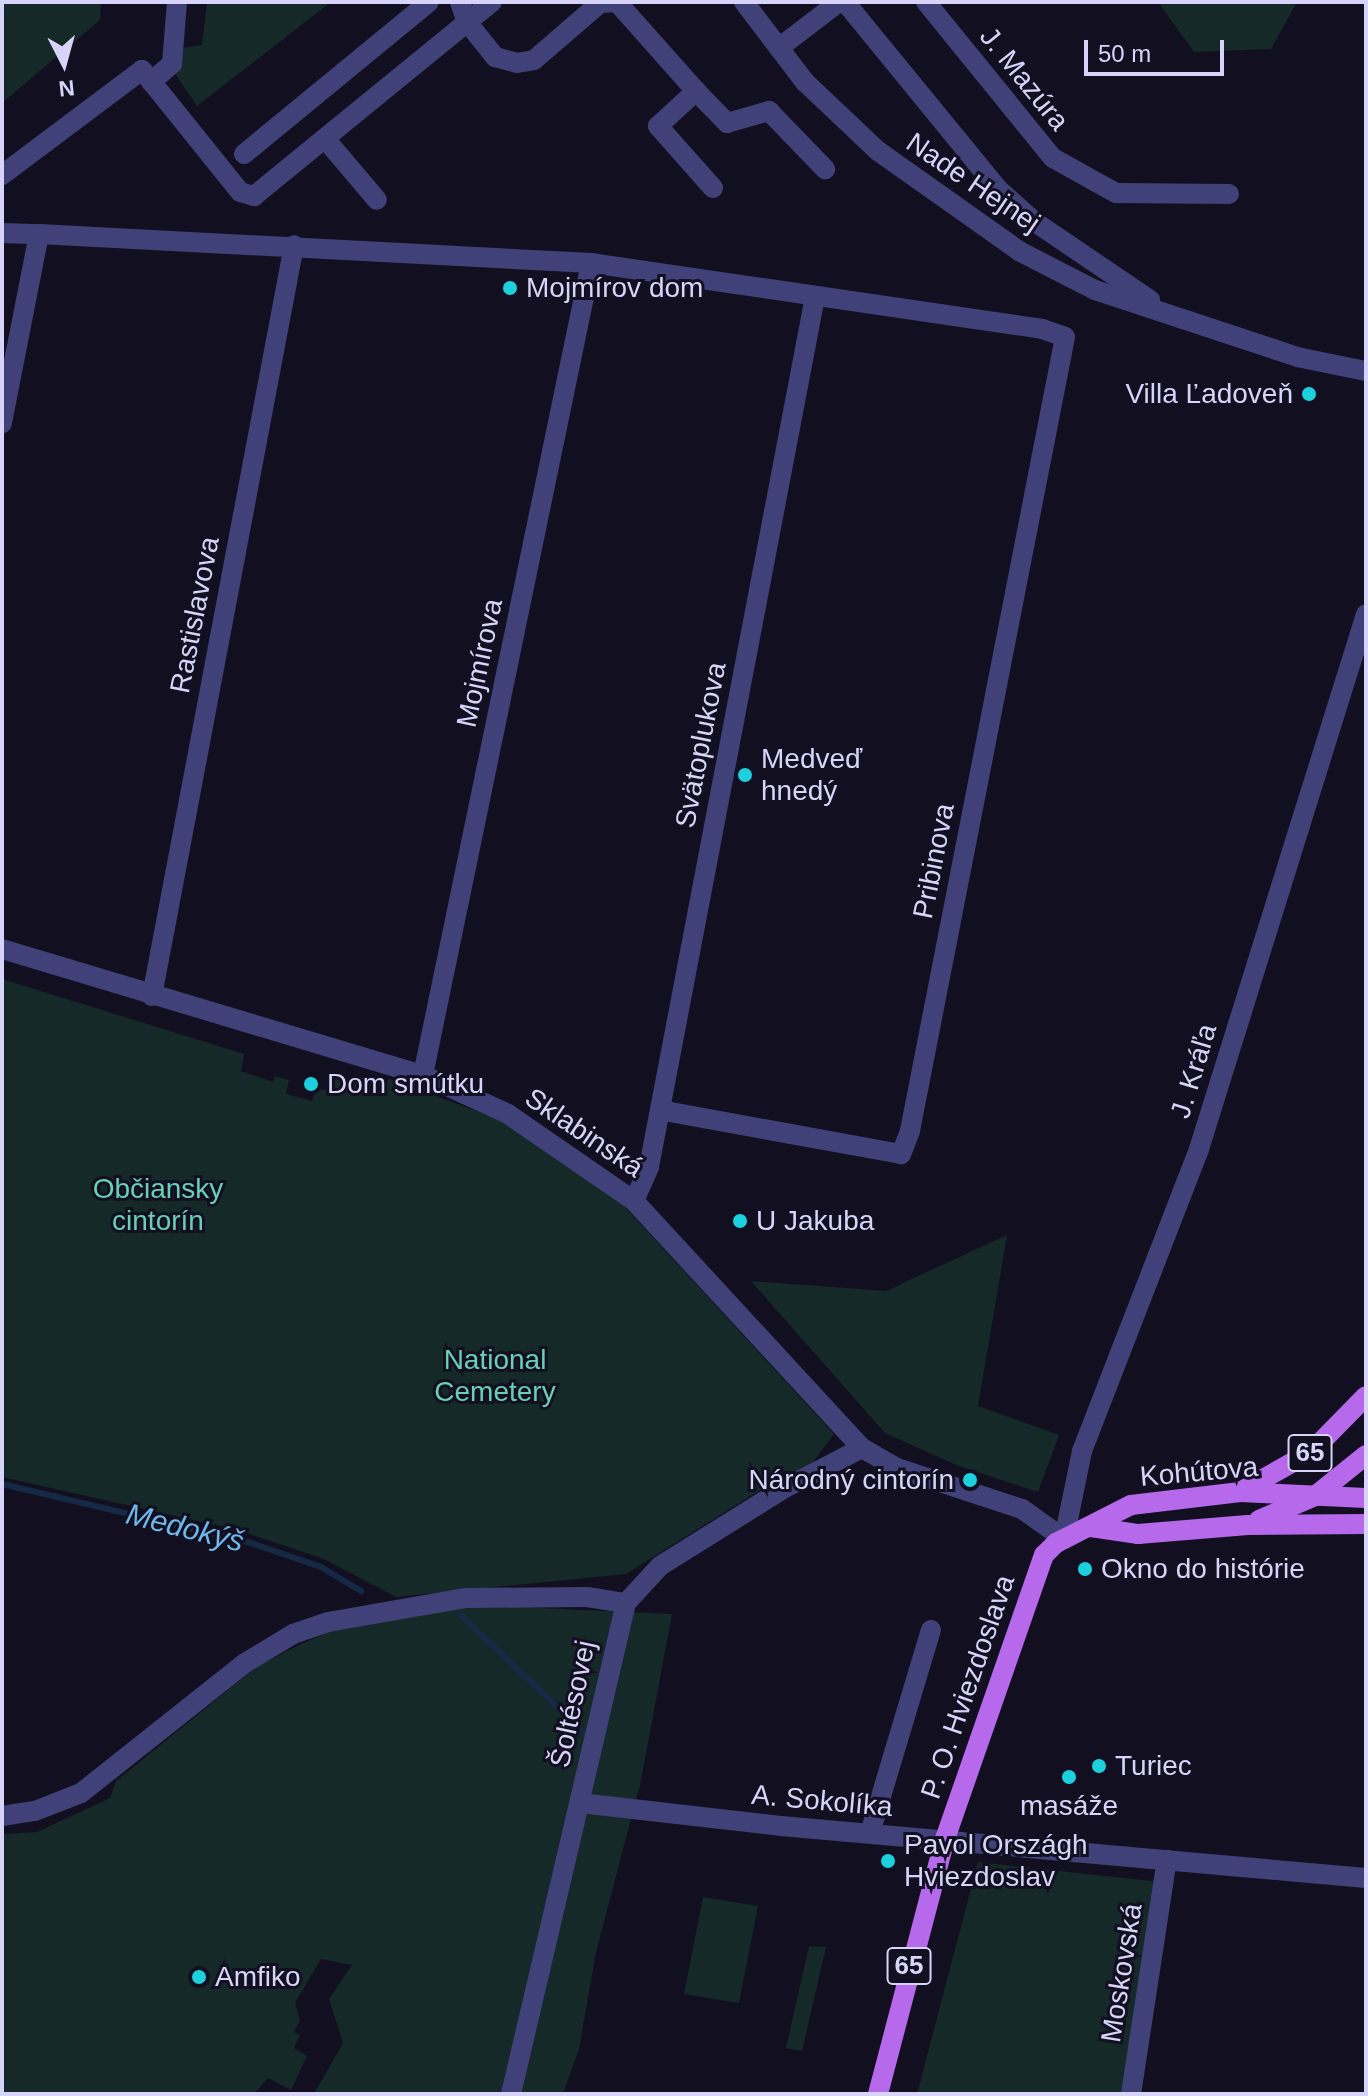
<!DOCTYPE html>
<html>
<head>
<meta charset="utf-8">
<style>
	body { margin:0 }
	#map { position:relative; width:1368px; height:2096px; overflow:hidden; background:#121020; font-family:Helvetica,sans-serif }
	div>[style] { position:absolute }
	.green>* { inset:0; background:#142928 }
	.stream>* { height:6px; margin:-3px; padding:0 3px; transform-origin:3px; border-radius:3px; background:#162944 }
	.minor>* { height:20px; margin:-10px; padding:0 10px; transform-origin:10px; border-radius:10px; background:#414179 }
	.tertiary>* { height:20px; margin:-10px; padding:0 10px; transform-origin:10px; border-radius:10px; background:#414179 }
	.primary>* { height:20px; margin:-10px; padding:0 10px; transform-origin:10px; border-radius:10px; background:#b769ec }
	.dots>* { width:22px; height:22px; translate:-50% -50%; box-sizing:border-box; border:4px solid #121020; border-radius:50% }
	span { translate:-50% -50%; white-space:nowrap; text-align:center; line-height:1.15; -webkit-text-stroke:6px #121020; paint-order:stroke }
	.shield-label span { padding:2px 6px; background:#121020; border:2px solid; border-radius:6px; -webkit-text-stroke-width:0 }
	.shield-label { font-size:26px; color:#d8d4f9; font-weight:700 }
	.street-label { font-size:28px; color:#d8d4f9 }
	.poi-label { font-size:28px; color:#d8d4f9 }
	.left { translate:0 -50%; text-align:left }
	.right { translate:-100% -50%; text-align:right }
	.park-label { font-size:28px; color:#6ad0b3 }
	.water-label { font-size:30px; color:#70b7ec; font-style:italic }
	.frame { position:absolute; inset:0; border:4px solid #d8d4f9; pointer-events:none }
	.north { position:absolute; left:24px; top:24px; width:80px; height:80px; -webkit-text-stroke:6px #121020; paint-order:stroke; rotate:174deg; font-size:22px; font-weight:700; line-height:32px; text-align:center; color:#d8d4f9 }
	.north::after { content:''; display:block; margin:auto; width:28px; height:36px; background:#d8d4f9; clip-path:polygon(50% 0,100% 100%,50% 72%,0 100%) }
	.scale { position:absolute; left:1084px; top:40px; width:140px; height:36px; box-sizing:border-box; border:4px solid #d8d4f9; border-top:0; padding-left:10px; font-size:24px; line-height:28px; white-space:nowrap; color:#d8d4f9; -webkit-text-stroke:6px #121020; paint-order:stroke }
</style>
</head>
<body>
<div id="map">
	<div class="green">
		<div style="clip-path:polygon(2px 2px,101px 2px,100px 20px,2px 103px)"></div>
		<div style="clip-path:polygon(207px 2px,331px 2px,197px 106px,176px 75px,181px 48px,202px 45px)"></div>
		<div style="clip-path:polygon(1158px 2px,1297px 2px,1271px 49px,1194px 52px)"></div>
		<div style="clip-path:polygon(2px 979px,244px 1054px,241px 1071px,273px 1082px,275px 1076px,289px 1080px,286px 1094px,312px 1101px,316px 1088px,332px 1092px,336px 1076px,381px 1085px,390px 1079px,498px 1119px,582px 1172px,625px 1207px,834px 1434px,808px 1469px,757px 1492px,626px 1574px,396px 1597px,324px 1559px,238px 1530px,2px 1477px)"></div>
		<div style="clip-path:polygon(1007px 1235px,978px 1406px,1059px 1435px,1038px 1492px,956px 1465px,885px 1433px,751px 1281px,886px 1291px)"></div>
		<div style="clip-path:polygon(477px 1605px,672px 1614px,640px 1785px,596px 1952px,579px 2049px,563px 2094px,314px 2094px,343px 2043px,329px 1999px,352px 1965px,321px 1959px,295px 2003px,300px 2021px,294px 2032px,300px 2035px,294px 2048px,307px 2056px,291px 2090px,268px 2078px,254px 2094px,2px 2094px,2px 1834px,37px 1832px,110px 1798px,116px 1781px,258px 1666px,299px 1645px,334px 1630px)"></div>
		<div style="clip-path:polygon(978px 1862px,1160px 1882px,1127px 2094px,917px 2094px)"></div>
		<div style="clip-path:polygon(703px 1897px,758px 1906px,739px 2003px,684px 1994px)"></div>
		<div style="clip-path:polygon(809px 1946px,826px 1947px,802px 2051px,786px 2048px)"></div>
	</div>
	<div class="stream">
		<div style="left:2px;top:1484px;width:253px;rotate:13.3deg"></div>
		<div style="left:248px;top:1542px;width:77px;rotate:18.9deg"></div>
		<div style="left:321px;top:1567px;width:47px;rotate:31deg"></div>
		<div style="left:460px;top:1614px;width:176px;rotate:43.8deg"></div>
	</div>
	<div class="minor">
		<div style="left:460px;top:2px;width:21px;rotate:71deg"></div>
		<div style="left:467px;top:22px;width:45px;rotate:51.3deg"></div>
		<div style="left:495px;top:57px;width:23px;rotate:15deg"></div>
		<div style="left:517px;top:63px;width:17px;rotate:-10deg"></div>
		<div style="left:534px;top:60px;width:87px;rotate:-40.8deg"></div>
		<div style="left:600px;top:3px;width:17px;rotate:-3deg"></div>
		<div style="left:617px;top:2px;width:119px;rotate:48.4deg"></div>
		<div style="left:744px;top:2px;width:101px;rotate:52.7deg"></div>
		<div style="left:805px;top:82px;width:100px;rotate:43.4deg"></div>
		<div style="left:878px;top:151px;width:173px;rotate:35.3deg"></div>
		<div style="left:1019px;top:251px;width:85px;rotate:27.2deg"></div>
		<div style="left:1095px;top:290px;width:213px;rotate:18.3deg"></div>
		<div style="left:1297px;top:357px;width:70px;rotate:11.5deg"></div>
		<div style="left:845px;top:2px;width:243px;rotate:50.7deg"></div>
		<div style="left:999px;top:190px;width:48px;rotate:41.6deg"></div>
		<div style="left:1035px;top:222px;width:139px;rotate:34.1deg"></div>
		<div style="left:926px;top:2px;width:201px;rotate:50.9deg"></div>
		<div style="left:1053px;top:158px;width:72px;rotate:29.1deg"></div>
		<div style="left:1116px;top:193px;width:113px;rotate:0.5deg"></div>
		<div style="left:780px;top:47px;width:74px;rotate:-37.3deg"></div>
		<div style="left:151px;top:82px;width:28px;rotate:-41deg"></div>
		<div style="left:172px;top:64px;width:62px;rotate:-85.4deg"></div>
		<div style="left:327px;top:141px;width:77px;rotate:49.7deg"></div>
		<div style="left:244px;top:154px;width:239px;rotate:-39.4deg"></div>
		<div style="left:2px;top:175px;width:175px;rotate:-36.9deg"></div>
		<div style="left:142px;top:70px;width:156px;rotate:51.2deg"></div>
		<div style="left:240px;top:192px;width:15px;rotate:16deg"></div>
		<div style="left:254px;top:196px;width:307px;rotate:-39.2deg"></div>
		<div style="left:713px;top:188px;width:83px;rotate:-131.6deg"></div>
		<div style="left:658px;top:126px;width:52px;rotate:-42.6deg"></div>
		<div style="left:696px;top:91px;width:45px;rotate:45.9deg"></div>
		<div style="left:727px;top:123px;width:44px;rotate:-15.9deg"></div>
		<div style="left:769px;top:111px;width:81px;rotate:46deg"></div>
		<div style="left:2px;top:233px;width:37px;rotate:2deg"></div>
		<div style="left:39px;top:234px;width:193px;rotate:101.1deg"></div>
		<div style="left:39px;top:234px;width:553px;rotate:3.01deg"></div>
		<div style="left:591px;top:263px;width:456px;rotate:8.3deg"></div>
		<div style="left:1042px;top:329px;width:24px;rotate:19deg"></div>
		<div style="left:1065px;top:337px;width:809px;rotate:101.05deg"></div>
		<div style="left:910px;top:1131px;width:25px;rotate:111deg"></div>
		<div style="left:901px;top:1154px;width:245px;rotate:-169.7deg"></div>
		<div style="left:152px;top:996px;width:764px;rotate:-79.29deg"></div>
		<div style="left:423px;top:1075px;width:829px;rotate:-78.31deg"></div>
		<div style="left:634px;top:1201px;width:37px;rotate:-66deg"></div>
		<div style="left:649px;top:1167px;width:886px;rotate:-79.2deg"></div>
		<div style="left:1064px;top:1539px;width:90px;rotate:-78.4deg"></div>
		<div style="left:1082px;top:1451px;width:324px;rotate:-68.8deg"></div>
		<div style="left:1199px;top:1149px;width:560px;rotate:-72.66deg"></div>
		<div style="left:580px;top:1803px;width:202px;rotate:6.5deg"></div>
		<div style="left:781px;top:1826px;width:587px;rotate:5.08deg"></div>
		<div style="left:2px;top:1816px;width:33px;rotate:-9deg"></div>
		<div style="left:35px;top:1811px;width:49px;rotate:-21.4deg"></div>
		<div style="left:81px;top:1793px;width:209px;rotate:-38.4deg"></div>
		<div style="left:245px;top:1663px;width:56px;rotate:-31.1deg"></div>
		<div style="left:293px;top:1634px;width:37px;rotate:-19deg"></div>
		<div style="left:328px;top:1622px;width:140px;rotate:-9.9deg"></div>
		<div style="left:466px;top:1598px;width:121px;rotate:-0.5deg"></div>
		<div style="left:587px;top:1597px;width:39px;rotate:9deg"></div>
		<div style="left:870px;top:1833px;width:212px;rotate:-73.3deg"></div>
		<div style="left:511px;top:2094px;width:504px;rotate:-76.82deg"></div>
		<div style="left:626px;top:1603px;width:50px;rotate:-47.4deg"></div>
		<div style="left:660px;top:1566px;width:147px;rotate:-32deg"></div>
		<div style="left:785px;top:1488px;width:87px;rotate:-27.5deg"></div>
		<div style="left:1131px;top:2094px;width:237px;rotate:-81.3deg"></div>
	</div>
	<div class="tertiary">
		<div style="left:2px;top:949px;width:439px;rotate:16.7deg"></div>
		<div style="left:423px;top:1075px;width:94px;rotate:24.6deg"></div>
		<div style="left:508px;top:1114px;width:153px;rotate:34.6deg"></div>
		<div style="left:634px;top:1201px;width:336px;rotate:47.3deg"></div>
		<div style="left:862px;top:1448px;width:40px;rotate:29.7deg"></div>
		<div style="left:897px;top:1468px;width:132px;rotate:18.2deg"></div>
		<div style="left:1022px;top:1509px;width:52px;rotate:35.5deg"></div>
	</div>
	<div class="primary">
		<div style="left:1240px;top:1492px;width:81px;rotate:-29.4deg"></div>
		<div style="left:1311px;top:1452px;width:78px;rotate:-45.5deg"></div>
		<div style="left:1259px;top:1520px;width:61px;rotate:-23.2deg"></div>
		<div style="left:1315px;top:1496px;width:65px;rotate:-38.8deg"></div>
		<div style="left:1091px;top:1527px;width:48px;rotate:8.5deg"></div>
		<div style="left:1138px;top:1534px;width:110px;rotate:-4.7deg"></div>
		<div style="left:1248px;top:1525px;width:118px;rotate:-0.5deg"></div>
		<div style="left:878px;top:2094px;width:264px;rotate:-75.3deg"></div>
		<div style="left:945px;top:1839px;width:301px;rotate:-70.8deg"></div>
		<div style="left:1044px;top:1555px;width:17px;rotate:-45deg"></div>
		<div style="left:1056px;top:1543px;width:84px;rotate:-26.9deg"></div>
		<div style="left:1131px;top:1505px;width:110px;rotate:-6.8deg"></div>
		<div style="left:1240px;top:1492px;width:126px;rotate:2.7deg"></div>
	</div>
	<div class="dots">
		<div style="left:510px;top:288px;background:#1dd0dd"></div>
		<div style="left:1309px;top:394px;background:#1dd0dd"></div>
		<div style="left:745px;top:775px;background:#1dd0dd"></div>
		<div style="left:311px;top:1084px;background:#1dd0dd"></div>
		<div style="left:740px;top:1221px;background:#1dd0dd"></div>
		<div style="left:970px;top:1480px;background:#1dd0dd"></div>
		<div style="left:1085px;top:1569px;background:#1dd0dd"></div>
		<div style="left:1099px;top:1766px;background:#1dd0dd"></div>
		<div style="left:1069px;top:1777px;background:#1dd0dd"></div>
		<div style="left:888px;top:1861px;background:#1dd0dd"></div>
		<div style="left:199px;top:1977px;background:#1dd0dd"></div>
	</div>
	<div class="shield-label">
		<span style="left:1310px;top:1453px">65</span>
		<span style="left:909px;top:1966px">65</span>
	</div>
	<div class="street-label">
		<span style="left:1024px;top:79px;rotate:51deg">J. Mazúra</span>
		<span style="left:973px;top:183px;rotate:34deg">Nade Hejnej</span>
		<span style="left:195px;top:615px;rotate:-79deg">Rastislavova</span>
		<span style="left:480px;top:663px;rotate:-78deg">Mojmírova</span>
		<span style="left:701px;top:745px;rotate:-79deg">Svätoplukova</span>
		<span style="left:934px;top:861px;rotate:-79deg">Pribinova</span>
		<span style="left:1194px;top:1071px;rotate:-73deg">J. Kráľa</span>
		<span style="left:584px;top:1133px;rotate:34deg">Sklabinská</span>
		<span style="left:1199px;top:1472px;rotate:-5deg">Kohútova</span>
		<span style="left:968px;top:1687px;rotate:-71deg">P. O. Hviezdoslava</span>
		<span style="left:573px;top:1704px;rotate:-78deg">Šoltésovej</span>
		<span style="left:822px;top:1801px;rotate:5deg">A. Sokolíka</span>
		<span style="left:1122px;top:1973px;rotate:-81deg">Moskovská</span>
	</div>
	<div class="poi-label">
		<span class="left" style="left:526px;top:288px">Mojmírov dom</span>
		<span class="right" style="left:1293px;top:394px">Villa Ľadoveň</span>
		<span class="left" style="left:761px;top:775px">Medveď<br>hnedý</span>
		<span class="left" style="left:327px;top:1084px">Dom smútku</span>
		<span class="left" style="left:756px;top:1221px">U Jakuba</span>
		<span class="right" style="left:954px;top:1480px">Národný cintorín</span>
		<span class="left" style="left:1101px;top:1569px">Okno do histórie</span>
		<span class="left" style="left:1115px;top:1766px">Turiec</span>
		<span style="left:1069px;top:1806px">masáže</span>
		<span class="left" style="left:904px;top:1861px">Pavol Országh<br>Hviezdoslav</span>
		<span class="left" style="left:215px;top:1977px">Amfiko</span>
	</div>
	<div class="park-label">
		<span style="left:158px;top:1205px">Občiansky<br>cintorín</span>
		<span style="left:495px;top:1376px">National<br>Cemetery</span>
	</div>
	<div class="water-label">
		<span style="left:185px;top:1528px;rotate:14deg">Medokýš</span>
	</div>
	<div class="frame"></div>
	<div class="north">N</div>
	<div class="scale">50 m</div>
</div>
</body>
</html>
